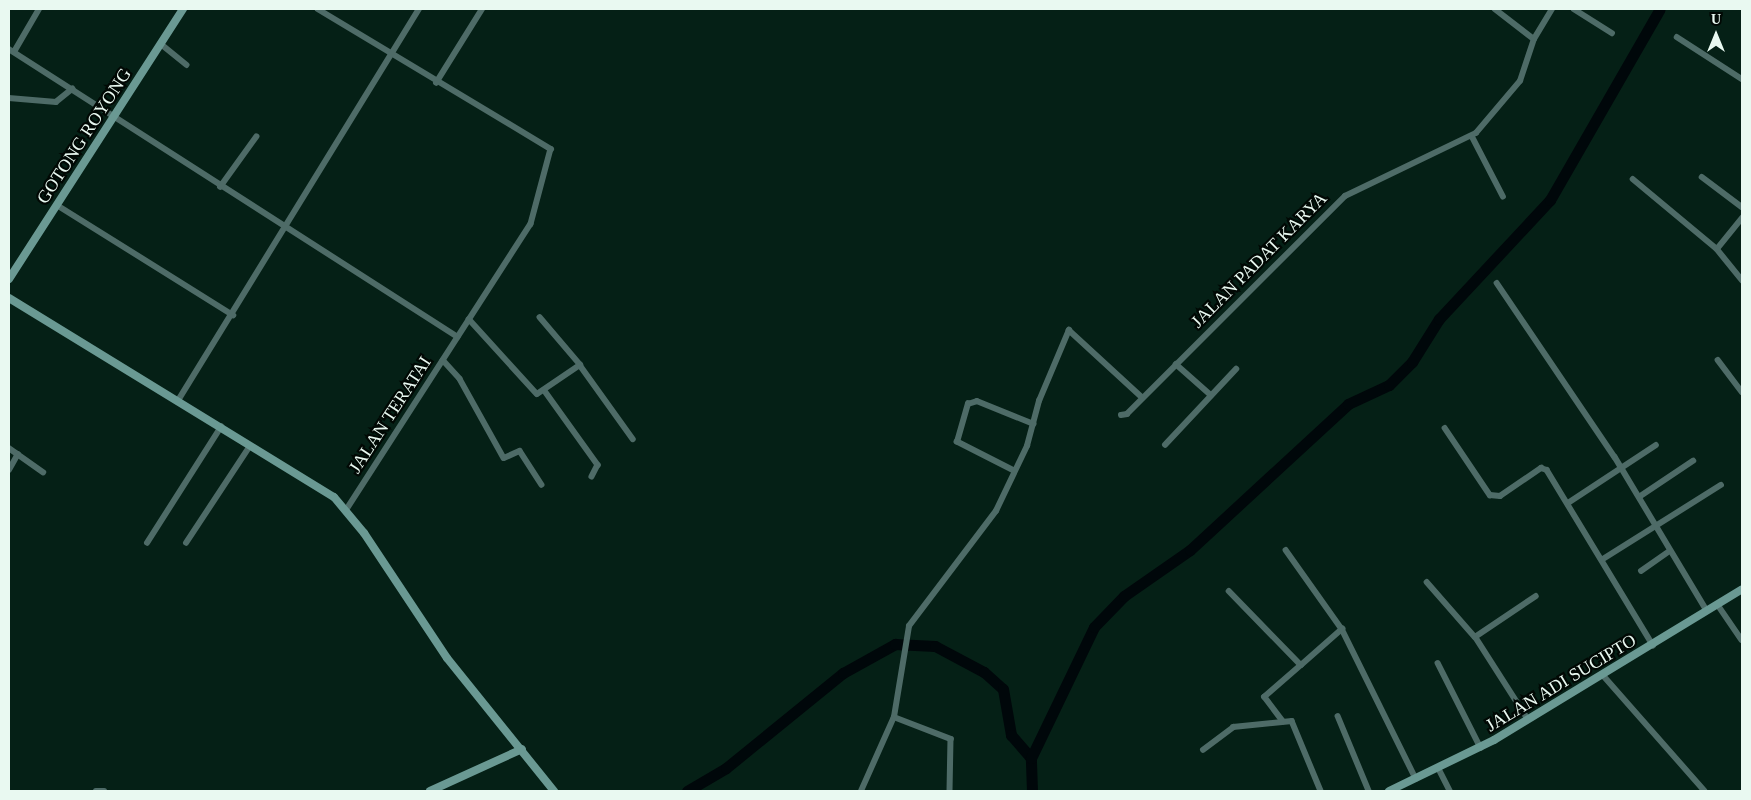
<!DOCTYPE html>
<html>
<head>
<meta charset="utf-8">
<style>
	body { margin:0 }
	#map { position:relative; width:1751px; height:800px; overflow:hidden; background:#052016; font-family:"Times New Roman",serif }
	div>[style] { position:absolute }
	.river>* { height:11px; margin:-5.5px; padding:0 5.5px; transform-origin:5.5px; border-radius:5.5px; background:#00070a }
	.street>* { height:5.5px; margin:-2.75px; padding:0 2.75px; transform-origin:2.75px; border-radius:2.75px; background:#4e6b67 }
	.secondary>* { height:8px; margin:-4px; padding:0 4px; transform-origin:4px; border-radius:4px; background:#6a9993 }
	span { translate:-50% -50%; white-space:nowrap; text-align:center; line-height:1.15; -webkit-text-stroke:4.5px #010804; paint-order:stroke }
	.street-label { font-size:18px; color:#e9f9f1 }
	.frame { position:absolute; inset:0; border:10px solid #e9f9f1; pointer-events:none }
	.north { position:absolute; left:1691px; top:10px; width:50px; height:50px; -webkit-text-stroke:4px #010804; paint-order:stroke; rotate:0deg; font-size:14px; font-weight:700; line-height:20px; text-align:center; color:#e9f9f1 }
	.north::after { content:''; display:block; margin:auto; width:18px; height:22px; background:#e9f9f1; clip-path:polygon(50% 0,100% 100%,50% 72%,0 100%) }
</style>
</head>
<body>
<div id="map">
	<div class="river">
		<div style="left:687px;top:791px;width:45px;rotate:-30.5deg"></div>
		<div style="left:726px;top:768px;width:151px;rotate:-39.1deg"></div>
		<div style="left:843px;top:673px;width:60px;rotate:-29.1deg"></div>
		<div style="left:895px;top:644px;width:40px;rotate:2.9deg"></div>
		<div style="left:935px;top:646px;width:55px;rotate:28deg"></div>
		<div style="left:984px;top:672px;width:25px;rotate:42deg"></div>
		<div style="left:1003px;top:689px;width:47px;rotate:80.1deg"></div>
		<div style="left:1011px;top:735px;width:30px;rotate:49deg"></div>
		<div style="left:1032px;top:791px;width:33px;rotate:-92deg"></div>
		<div style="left:1031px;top:758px;width:145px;rotate:-64.3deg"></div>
		<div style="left:1094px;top:627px;width:43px;rotate:-45.9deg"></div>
		<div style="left:1124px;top:596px;width:80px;rotate:-34.9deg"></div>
		<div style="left:1190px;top:550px;width:215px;rotate:-42.7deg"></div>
		<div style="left:1348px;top:404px;width:45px;rotate:-24.9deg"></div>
		<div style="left:1389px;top:385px;width:33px;rotate:-45deg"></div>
		<div style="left:1412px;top:362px;width:51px;rotate:-57.9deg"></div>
		<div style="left:1439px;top:319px;width:163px;rotate:-47deg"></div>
		<div style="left:1550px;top:200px;width:220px;rotate:-60.1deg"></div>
	</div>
	<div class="street">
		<div style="left:318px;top:9px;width:272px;rotate:31deg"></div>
		<div style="left:551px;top:149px;width:78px;rotate:104.9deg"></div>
		<div style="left:531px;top:224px;width:339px;rotate:122.8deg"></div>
		<div style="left:1495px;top:9px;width:49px;rotate:37.6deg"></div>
		<div style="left:1574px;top:9px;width:45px;rotate:32.3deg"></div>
		<div style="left:1677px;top:37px;width:77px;rotate:32.9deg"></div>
		<div style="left:161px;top:44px;width:33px;rotate:39deg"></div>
		<div style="left:9px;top:49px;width:533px;rotate:32.68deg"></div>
		<div style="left:14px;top:52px;width:50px;rotate:-59.8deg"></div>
		<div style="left:436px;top:83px;width:87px;rotate:-58.1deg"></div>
		<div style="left:9px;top:98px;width:47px;rotate:4.9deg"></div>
		<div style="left:56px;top:102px;width:21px;rotate:-39deg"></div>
		<div style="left:1472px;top:136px;width:68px;rotate:62.7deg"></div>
		<div style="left:1702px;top:177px;width:50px;rotate:36.9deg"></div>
		<div style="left:1633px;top:179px;width:109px;rotate:39.8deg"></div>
		<div style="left:1717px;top:249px;width:40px;rotate:51deg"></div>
		<div style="left:220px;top:187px;width:62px;rotate:-54.2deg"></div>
		<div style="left:57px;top:205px;width:208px;rotate:32deg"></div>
		<div style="left:1717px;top:249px;width:40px;rotate:-51deg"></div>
		<div style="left:1497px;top:283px;width:210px;rotate:55.9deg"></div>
		<div style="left:1615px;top:457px;width:179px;rotate:59.1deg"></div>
		<div style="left:469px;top:319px;width:101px;rotate:47.8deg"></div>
		<div style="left:537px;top:394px;width:52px;rotate:-34deg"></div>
		<div style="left:580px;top:365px;width:62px;rotate:-130.4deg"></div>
		<div style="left:443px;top:360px;width:25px;rotate:48deg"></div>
		<div style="left:460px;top:379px;width:90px;rotate:60.9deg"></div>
		<div style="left:504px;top:458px;width:17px;rotate:-24deg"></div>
		<div style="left:520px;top:451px;width:40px;rotate:57.1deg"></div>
		<div style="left:1718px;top:360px;width:40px;rotate:53deg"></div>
		<div style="left:1176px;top:364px;width:47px;rotate:41.5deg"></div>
		<div style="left:580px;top:365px;width:91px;rotate:54.4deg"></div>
		<div style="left:545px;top:391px;width:91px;rotate:54.4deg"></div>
		<div style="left:598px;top:465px;width:13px;rotate:117deg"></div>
		<div style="left:179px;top:399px;width:458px;rotate:-58.4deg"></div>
		<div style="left:1121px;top:415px;width:6px;rotate:-9deg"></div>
		<div style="left:1127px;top:414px;width:308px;rotate:-45deg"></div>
		<div style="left:1345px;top:196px;width:145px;rotate:-25.7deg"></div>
		<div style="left:1476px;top:133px;width:68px;rotate:-49.8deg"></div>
		<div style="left:1520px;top:81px;width:44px;rotate:-71.6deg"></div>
		<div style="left:1534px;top:39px;width:35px;rotate:-59deg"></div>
		<div style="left:1445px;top:428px;width:81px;rotate:56.1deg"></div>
		<div style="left:1490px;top:495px;width:10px;rotate:6deg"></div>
		<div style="left:1500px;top:496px;width:50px;rotate:-34.3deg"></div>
		<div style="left:1541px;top:468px;width:6px;rotate:18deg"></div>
		<div style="left:1547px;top:470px;width:205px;rotate:58.8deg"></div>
		<div style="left:1165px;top:445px;width:104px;rotate:-46.9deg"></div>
		<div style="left:9px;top:448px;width:42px;rotate:35.2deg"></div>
		<div style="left:9px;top:470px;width:18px;rotate:-61deg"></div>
		<div style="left:1014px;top:471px;width:64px;rotate:-153deg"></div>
		<div style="left:957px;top:442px;width:40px;rotate:-74deg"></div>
		<div style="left:968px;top:404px;width:9px;rotate:-18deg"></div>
		<div style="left:977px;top:401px;width:61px;rotate:22deg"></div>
		<div style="left:1639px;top:497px;width:65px;rotate:-33.7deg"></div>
		<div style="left:1568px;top:503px;width:105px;rotate:-33.4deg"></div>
		<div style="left:147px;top:543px;width:138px;rotate:-57.5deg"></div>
		<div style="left:186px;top:543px;width:116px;rotate:-56.6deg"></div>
		<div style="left:1286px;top:550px;width:97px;rotate:54.7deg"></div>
		<div style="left:1342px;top:629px;width:167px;rotate:63.7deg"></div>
		<div style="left:1603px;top:559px;width:139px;rotate:-32.1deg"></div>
		<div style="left:1641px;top:571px;width:35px;rotate:-35deg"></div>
		<div style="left:1427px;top:582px;width:73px;rotate:48.9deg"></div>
		<div style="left:1229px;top:591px;width:103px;rotate:45.8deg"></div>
		<div style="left:1301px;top:665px;width:55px;rotate:-41.3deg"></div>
		<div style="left:1718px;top:605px;width:42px;rotate:55.6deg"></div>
		<div style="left:1438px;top:663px;width:95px;rotate:63.2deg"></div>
		<div style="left:1603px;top:675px;width:154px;rotate:48.7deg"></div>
		<div style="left:1338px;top:716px;width:81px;rotate:67.5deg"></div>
		<div style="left:894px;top:717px;width:61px;rotate:21.1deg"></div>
		<div style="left:951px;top:739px;width:52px;rotate:91.1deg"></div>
		<div style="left:1528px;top:720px;width:98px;rotate:-122.6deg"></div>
		<div style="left:1475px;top:637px;width:73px;rotate:-33.9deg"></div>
		<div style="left:1283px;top:722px;width:31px;rotate:-127deg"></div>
		<div style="left:1264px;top:697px;width:49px;rotate:-40.9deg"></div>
		<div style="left:1203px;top:750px;width:38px;rotate:-37deg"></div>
		<div style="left:1233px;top:727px;width:59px;rotate:-5.8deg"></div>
		<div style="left:1292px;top:721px;width:76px;rotate:67.5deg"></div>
		<div style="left:1439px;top:769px;width:25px;rotate:63deg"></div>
		<div style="left:96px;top:791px;width:8px"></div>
		<div style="left:861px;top:791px;width:81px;rotate:-66deg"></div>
		<div style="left:894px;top:717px;width:92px;rotate:-80.6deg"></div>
		<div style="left:909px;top:626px;width:144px;rotate:-52.9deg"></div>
		<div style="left:996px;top:511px;width:72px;rotate:-64.5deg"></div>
		<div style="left:1027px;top:446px;width:47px;rotate:-75.1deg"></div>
		<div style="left:1039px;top:401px;width:77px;rotate:-67.1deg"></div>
		<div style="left:1069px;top:330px;width:100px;rotate:42.6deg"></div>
	</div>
	<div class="secondary">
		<div style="left:9px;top:279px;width:321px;rotate:-57.2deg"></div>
		<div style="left:9px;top:298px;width:381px;rotate:31.5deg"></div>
		<div style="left:334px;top:497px;width:47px;rotate:50.2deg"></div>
		<div style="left:364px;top:533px;width:150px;rotate:56.4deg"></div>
		<div style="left:447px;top:658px;width:171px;rotate:51.2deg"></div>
		<div style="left:430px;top:791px;width:101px;rotate:-24.5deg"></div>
		<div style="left:1389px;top:791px;width:117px;rotate:-25.9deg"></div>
		<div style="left:1494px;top:740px;width:290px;rotate:-31.3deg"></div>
	</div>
	<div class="street-label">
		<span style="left:84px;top:136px;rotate:-57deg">GOTONG ROYONG</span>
		<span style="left:1259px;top:260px;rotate:-45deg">JALAN PADAT KARYA</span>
		<span style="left:390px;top:415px;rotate:-57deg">JALAN TERATAI</span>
		<span style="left:1561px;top:683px;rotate:-31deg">JALAN ADI SUCIPTO</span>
	</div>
	<div class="frame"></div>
	<div class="north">U</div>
</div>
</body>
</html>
